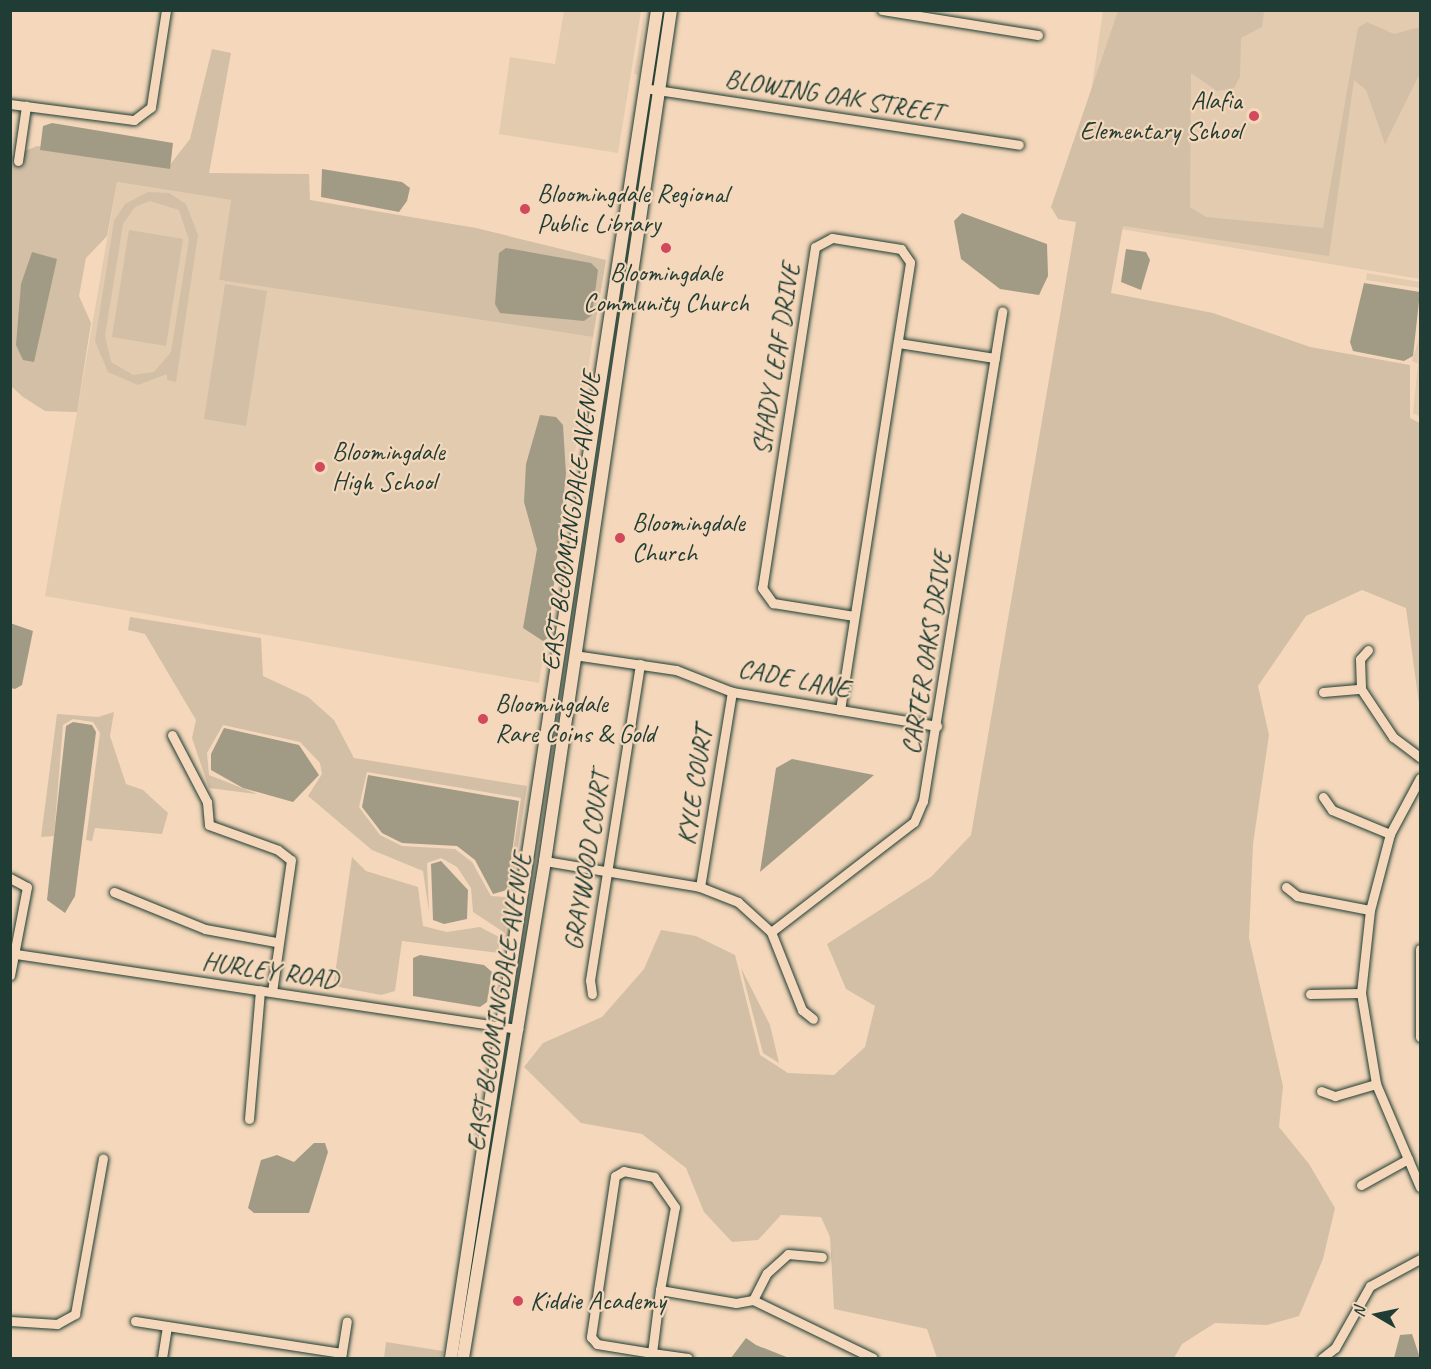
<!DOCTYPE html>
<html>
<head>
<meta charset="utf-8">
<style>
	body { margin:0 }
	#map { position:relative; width:1431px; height:1369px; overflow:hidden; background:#f5d8bb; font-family:Caveat,sans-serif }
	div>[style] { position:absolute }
	.built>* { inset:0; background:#e3cbb0 }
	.green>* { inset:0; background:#d2bfa5 }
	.water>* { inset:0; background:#a19b85 }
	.roads { filter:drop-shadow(0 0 2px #1f3d34) drop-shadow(0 0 2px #1f3d34) }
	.minor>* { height:9px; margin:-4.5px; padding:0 4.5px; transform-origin:4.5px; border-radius:4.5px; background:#f5d8bb }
	.major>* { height:12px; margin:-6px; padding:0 6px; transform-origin:6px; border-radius:6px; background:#f5d8bb }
	.dots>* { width:16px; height:16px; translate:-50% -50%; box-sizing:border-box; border:3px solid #f5d8bb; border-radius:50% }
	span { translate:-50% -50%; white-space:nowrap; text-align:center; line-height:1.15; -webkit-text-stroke:4.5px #f5d8bb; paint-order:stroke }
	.street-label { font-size:26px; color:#1f3d34 }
	.poi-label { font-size:26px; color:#1f3d34 }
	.right { translate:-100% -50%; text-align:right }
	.left { translate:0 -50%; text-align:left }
	.frame { position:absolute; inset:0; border:12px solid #1f3d34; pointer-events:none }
	.north { position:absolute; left:1347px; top:1285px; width:60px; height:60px; -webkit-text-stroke:4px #f5d8bb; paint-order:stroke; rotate:279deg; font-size:16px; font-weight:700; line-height:24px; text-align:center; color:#1f3d34 }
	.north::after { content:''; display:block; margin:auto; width:21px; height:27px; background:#1f3d34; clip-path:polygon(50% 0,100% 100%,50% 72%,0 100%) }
</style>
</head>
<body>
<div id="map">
	<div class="built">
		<div style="clip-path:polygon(564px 11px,641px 11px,618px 153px,499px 134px,510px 57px,555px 64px)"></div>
		<div style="clip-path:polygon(645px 11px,638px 75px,634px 74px)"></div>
		<div style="clip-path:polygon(1103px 11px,1420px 11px,1420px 279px,1072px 221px)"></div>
		<div style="clip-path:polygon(117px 182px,231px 200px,219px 280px,593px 337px,539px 683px,45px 596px)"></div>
		<div style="clip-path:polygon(1367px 273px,1420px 282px,1420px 288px,1366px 280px)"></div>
		<div style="clip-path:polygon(1420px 335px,1420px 417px,1413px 413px,1418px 364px,1412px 361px)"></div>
	</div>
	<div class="green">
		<div style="clip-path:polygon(1118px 11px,1264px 11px,1262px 27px,1241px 38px,1240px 77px,1234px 88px,1217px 91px,1191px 73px,1190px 207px,1206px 217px,1323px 228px,1358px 28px,1367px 22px,1394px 34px,1420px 27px,1420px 73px,1385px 144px,1366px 90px,1354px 80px,1329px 256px,1123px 226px,1111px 293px,1213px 313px,1310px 347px,1410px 365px,1410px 418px,1420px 423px,1420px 711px,1406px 608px,1362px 590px,1306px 616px,1258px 686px,1269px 735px,1253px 844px,1249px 938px,1283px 1086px,1279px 1127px,1309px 1164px,1335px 1208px,1323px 1259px,1299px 1316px,1267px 1325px,1215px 1323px,1182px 1344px,1174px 1358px,937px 1358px,927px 1329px,834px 1309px,830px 1237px,821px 1217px,781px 1215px,758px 1240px,732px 1242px,704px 1212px,686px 1168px,642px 1134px,581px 1123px,524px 1067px,543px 1043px,602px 1017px,644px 969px,661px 930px,696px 936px,735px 955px,760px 1055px,788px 1073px,834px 1075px,865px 1047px,875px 1006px,846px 989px,827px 944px,931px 877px,971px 835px,1076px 222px,1058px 219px,1051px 207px)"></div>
		<div style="clip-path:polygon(212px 49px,231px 53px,209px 173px,309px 174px,310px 200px,476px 228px,606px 260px,593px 337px,219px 280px,231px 200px,117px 182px,107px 236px,86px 258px,79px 296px,91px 323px,77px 412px,45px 411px,23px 397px,11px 386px,10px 157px,37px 146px,169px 166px,190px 139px)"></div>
		<div style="clip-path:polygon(evenodd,148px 192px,169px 193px,186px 204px,198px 235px,176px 382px,167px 380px,167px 374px,138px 385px,108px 372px,95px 341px,114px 221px,125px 204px,148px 192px,150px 201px,179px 210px,189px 240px,171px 352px,154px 372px,133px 375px,111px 362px,105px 336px,123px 224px,135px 207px,150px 201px)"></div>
		<div style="clip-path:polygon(129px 230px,183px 239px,166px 346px,112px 337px)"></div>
		<div style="clip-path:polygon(225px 284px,267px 291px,246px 426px,204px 419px)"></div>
		<div style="clip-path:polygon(evenodd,130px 617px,261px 638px,263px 676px,308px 697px,334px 720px,354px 758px,527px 786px,505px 933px,473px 912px,471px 888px,457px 867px,441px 858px,427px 863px,429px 912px,423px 871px,372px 850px,308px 796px,322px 774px,320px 763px,300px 742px,223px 725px,207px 753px,209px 775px,257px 794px,209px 788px,192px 738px,196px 720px,145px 634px,128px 630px,130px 617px,367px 772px,521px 798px,506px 897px,491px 896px,472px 862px,455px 849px,402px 846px,380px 835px,359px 807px,367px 772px)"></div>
		<div style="clip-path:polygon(114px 712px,110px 736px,126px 784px,143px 790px,168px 813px,162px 834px,95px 828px,92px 841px,86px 840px,100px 733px,93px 722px,73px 719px,63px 725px,54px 836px,41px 837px,57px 714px,98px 717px)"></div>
		<div style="clip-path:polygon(352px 857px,366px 871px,418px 887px,423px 926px,447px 932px,480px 927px,499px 937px,499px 953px,402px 941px,395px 991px,381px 995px,339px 987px,334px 981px)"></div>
		<div style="clip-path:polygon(741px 968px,770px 1025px,779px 1063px,763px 1053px)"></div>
		<div style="clip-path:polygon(386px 1342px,443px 1351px,442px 1358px,384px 1358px)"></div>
	</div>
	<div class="water">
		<div style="clip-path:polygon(52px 123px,173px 143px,170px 169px,40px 150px,43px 126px)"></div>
		<div style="clip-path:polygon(322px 169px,402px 182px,410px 188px,407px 201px,399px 212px,321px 197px)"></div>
		<div style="clip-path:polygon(962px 213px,1047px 244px,1048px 276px,1039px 295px,1000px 289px,961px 259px,954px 221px)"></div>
		<div style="clip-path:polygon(506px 248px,591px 263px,598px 270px,592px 315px,584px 321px,500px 313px,495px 304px,499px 253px)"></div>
		<div style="clip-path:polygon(1126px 249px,1146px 252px,1150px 260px,1141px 290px,1121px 282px)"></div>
		<div style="clip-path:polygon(32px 252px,57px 259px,34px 362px,23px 360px,16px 345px,21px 284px)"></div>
		<div style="clip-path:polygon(1364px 283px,1420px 292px,1413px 356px,1404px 361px,1353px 351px,1350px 342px)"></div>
		<div style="clip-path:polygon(540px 415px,556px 417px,563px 425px,566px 474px,548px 638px,543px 641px,523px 628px,537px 549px,524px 502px,526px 464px)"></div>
		<div style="clip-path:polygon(10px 623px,33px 631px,22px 685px,15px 689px,11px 688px)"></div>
		<div style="clip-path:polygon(73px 722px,92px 725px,96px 732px,75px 896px,65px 913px,47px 900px,66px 726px)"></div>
		<div style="clip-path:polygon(224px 728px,299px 745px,319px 775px,293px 802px,243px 788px,211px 770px,211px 754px)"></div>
		<div style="clip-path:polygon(792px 759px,874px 775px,760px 872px,776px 768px)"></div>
		<div style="clip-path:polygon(368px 775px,519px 801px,507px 890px,493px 894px,475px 860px,457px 846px,402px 843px,382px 833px,362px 807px)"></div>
		<div style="clip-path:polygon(441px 861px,468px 890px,467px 919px,444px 924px,433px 920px,431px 864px)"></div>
		<div style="clip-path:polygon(420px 955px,484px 965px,492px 972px,487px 1002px,480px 1007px,413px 996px,413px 958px)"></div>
		<div style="clip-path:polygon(314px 1143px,325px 1143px,328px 1152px,309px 1213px,254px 1213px,248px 1208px,261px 1160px,277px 1155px,294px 1162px)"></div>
		<div style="clip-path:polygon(1412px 1334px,1420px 1358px,1394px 1358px,1400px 1335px)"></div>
		<div style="clip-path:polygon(746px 1338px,756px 1345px,789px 1358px,731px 1358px)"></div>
	</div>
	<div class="roads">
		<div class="minor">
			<div style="left:882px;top:10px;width:158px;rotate:9.1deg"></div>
			<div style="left:644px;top:88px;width:379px;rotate:8.6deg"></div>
			<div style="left:10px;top:104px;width:125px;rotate:7.4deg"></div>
			<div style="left:134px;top:120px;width:21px;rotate:-37deg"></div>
			<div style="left:151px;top:107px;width:98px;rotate:-81.2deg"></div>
			<div style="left:18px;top:161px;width:56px;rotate:-81.7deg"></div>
			<div style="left:898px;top:343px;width:98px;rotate:8.8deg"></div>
			<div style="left:1368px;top:650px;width:12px;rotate:132deg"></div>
			<div style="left:1360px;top:659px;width:30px;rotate:88deg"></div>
			<div style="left:1361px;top:689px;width:58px;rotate:56.3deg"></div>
			<div style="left:1393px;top:737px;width:34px;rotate:37deg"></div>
			<div style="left:574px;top:655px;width:103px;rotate:8.4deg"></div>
			<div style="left:676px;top:670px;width:60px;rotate:21.4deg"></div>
			<div style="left:732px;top:692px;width:208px;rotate:9.4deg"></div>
			<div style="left:1323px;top:692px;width:38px;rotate:-5deg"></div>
			<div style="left:840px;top:710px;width:453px;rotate:-81.1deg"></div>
			<div style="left:910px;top:262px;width:16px;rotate:-125deg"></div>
			<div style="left:901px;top:249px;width:70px;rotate:-170.9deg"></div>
			<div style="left:832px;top:238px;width:19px;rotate:152deg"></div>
			<div style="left:815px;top:247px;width:345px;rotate:98.8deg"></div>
			<div style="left:762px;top:588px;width:19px;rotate:54deg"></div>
			<div style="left:773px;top:603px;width:82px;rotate:9.1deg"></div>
			<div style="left:172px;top:735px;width:76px;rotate:62.4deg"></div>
			<div style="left:207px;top:802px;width:23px;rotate:85deg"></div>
			<div style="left:209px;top:825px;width:73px;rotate:19.9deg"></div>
			<div style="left:278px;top:850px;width:16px;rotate:38deg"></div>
			<div style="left:291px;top:860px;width:133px;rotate:98.2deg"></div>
			<div style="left:1420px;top:778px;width:64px;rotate:118.2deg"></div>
			<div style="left:1390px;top:834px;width:79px;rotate:104.7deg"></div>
			<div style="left:1370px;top:910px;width:83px;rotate:96.2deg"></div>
			<div style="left:1361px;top:993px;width:92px;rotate:80.6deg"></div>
			<div style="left:1376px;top:1084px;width:112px;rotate:66.9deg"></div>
			<div style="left:1323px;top:797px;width:16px;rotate:55deg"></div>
			<div style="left:1332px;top:810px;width:63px;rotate:22.5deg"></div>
			<div style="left:545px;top:861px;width:157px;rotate:9.5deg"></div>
			<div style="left:700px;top:887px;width:41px;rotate:21.5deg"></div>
			<div style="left:738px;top:902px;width:45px;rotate:42.3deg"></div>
			<div style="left:771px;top:932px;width:84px;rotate:68.3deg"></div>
			<div style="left:802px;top:1010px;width:14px;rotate:39deg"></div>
			<div style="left:10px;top:878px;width:19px;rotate:28deg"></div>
			<div style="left:27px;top:887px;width:90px;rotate:100.9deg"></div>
			<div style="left:700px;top:887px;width:198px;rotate:-80.7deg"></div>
			<div style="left:1286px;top:887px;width:14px;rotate:39deg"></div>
			<div style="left:1297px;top:896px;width:74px;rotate:10.9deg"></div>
			<div style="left:114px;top:892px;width:98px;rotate:22.1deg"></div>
			<div style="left:205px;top:929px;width:72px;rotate:10.4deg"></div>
			<div style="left:771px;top:932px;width:180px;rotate:-37.6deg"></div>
			<div style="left:914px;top:822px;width:23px;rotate:-67deg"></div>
			<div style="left:923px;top:801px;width:496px;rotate:-80.8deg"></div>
			<div style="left:1420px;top:949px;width:88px;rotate:90deg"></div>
			<div style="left:16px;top:954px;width:508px;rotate:8.5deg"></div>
			<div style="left:592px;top:994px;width:14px;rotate:-98deg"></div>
			<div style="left:590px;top:980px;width:320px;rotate:-81deg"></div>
			<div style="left:1310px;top:994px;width:51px;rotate:-1.1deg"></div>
			<div style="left:1321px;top:1091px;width:15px;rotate:20deg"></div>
			<div style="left:1335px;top:1096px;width:43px;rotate:-16.3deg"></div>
			<div style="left:249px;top:1119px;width:129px;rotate:-85.1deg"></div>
			<div style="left:1361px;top:1185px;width:54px;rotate:-29deg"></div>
			<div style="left:660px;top:1290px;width:77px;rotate:9.7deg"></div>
			<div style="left:736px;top:1303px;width:17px;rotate:-10deg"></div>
			<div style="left:753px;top:1300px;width:133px;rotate:25.8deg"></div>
			<div style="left:753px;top:1300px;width:30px;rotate:-63deg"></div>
			<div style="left:767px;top:1273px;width:28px;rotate:-42deg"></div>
			<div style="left:788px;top:1254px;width:34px;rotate:5deg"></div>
			<div style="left:10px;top:1321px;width:47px;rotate:3.7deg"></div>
			<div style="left:57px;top:1324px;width:21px;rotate:-29deg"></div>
			<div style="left:75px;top:1314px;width:158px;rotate:-79.8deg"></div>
			<div style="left:135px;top:1321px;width:209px;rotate:8.8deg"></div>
			<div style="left:162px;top:1358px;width:32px;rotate:-81deg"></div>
			<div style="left:341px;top:1358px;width:37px;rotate:-81deg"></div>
			<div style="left:651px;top:1358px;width:5px;rotate:-79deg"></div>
			<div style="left:652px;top:1353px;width:64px;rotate:-82.8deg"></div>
			<div style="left:660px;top:1290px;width:84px;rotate:-79.8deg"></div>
			<div style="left:675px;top:1207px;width:37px;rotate:-125deg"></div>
			<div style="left:654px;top:1177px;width:31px;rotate:-169deg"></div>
			<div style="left:624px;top:1171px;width:10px;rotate:151deg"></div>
			<div style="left:615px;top:1176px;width:163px;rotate:98.5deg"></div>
			<div style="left:591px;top:1337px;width:9px;rotate:49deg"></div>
			<div style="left:597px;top:1344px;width:56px;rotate:9.3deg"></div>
			<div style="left:652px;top:1353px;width:36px;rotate:8deg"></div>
			<div style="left:1322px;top:1358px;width:16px;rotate:-38deg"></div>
			<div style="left:1335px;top:1348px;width:71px;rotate:-60.6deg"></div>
			<div style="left:1370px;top:1286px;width:57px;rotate:-28.4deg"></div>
		</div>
		<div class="major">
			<div style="left:451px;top:1358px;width:1364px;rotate:-81.31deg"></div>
			<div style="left:463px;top:1358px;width:504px;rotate:-80.63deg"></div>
			<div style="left:545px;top:861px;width:860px;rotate:-81.58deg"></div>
		</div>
	</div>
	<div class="dots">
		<div style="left:1254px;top:116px;background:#d1495b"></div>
		<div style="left:525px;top:209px;background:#d1495b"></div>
		<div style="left:666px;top:248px;background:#d1495b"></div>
		<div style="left:320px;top:467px;background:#d1495b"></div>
		<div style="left:620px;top:538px;background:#d1495b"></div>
		<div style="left:483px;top:719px;background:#d1495b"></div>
		<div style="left:518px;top:1301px;background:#d1495b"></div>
	</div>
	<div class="street-label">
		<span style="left:834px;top:96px;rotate:9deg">BLOWING OAK STREET</span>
		<span style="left:776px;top:359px;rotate:-81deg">SHADY LEAF DRIVE</span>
		<span style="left:571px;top:521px;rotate:-82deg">EAST BLOOMINGDALE AVENUE</span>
		<span style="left:927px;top:653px;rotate:-81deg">CARTER OAKS DRIVE</span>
		<span style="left:794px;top:679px;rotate:11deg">CADE LANE</span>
		<span style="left:695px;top:786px;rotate:-81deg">KYLE COURT</span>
		<span style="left:587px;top:861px;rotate:-81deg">GRAYWOOD COURT</span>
		<span style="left:270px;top:971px;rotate:8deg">HURLEY ROAD</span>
		<span style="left:499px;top:1002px;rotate:-81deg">EAST BLOOMINGDALE AVENUE</span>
	</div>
	<div class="poi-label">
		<span class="right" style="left:1242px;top:116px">Alafia<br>Elementary School</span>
		<span class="left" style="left:537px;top:209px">Bloomingdale Regional<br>Public Library</span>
		<span style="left:666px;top:288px">Bloomingdale<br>Community Church</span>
		<span class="left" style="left:332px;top:467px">Bloomingdale<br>High School</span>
		<span class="left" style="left:632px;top:538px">Bloomingdale<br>Church</span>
		<span class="left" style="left:495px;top:719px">Bloomingdale<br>Rare Coins &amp; Gold</span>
		<span class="left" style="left:530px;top:1301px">Kiddie Academy</span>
	</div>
	<div class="frame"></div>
	<div class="north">N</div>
</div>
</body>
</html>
